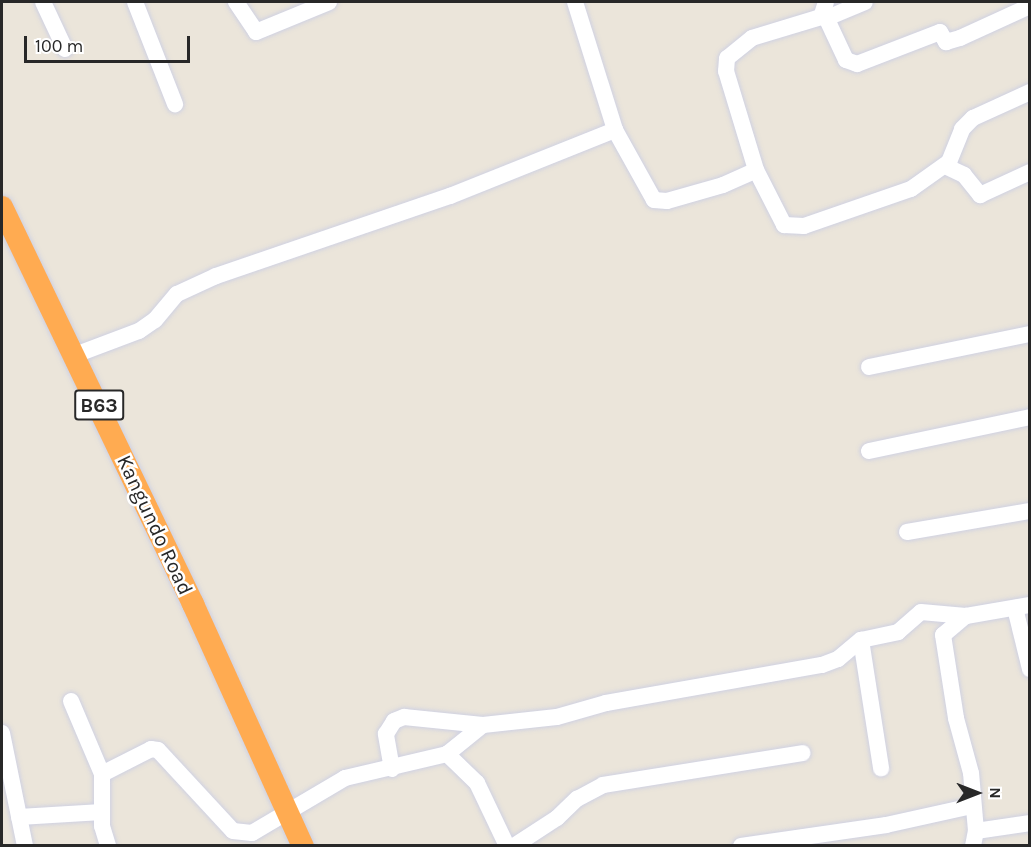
<!DOCTYPE html>
<html>
<head>
<meta charset="utf-8">
<style>
	body { margin:0 }
	#map { position:relative; width:1031px; height:847px; overflow:hidden; background:#ebe5da; font-family:Karla,sans-serif }
	div>[style] { position:absolute }
	.roads { filter:drop-shadow(0 0 2px #cfd1e2) drop-shadow(0 0 2px #cfd1e2) }
	.minor>* { height:16px; margin:-8px; padding:0 8px; transform-origin:8px; border-radius:8px; background:#fff }
	.highway>* { height:22px; margin:-11px; padding:0 11px; transform-origin:11px; border-radius:11px; background:#ffab51 }
	span { translate:-50% -50%; white-space:nowrap; text-align:center; line-height:1.15; -webkit-text-stroke:5px #fff; paint-order:stroke }
	.shield-label span { padding:2px 4px; background:#fff; border:2px solid; border-radius:4px; -webkit-text-stroke-width:0 }
	.shield-label { font-size:20px; color:#282828; font-weight:700 }
	.street-label { font-size:21px; color:#282828 }
	.frame { position:absolute; inset:0; border:3px solid #282828; pointer-events:none }
	.north { position:absolute; left:947px; top:763px; width:60px; height:60px; -webkit-text-stroke:4px #fff; paint-order:stroke; rotate:90deg; font-size:16px; font-weight:700; line-height:24px; text-align:center; color:#282828 }
	.north::after { content:''; display:block; margin:auto; width:21px; height:27px; background:#282828; clip-path:polygon(50% 0,100% 100%,50% 72%,0 100%) }
	.scale { position:absolute; left:24px; top:36px; width:166px; height:27px; box-sizing:border-box; border:3px solid #282828; border-top:0; padding-left:8px; font-size:18px; line-height:21px; white-space:nowrap; color:#282828; -webkit-text-stroke:4px #fff; paint-order:stroke }
</style>
</head>
<body>
<div id="map">
	<div class="roads">
		<div class="minor">
			<div style="left:43px;top:2px;width:52px;rotate:64.9deg"></div>
			<div style="left:135px;top:2px;width:110px;rotate:68.6deg"></div>
			<div style="left:236px;top:2px;width:36px;rotate:56deg"></div>
			<div style="left:256px;top:32px;width:79px;rotate:-22.3deg"></div>
			<div style="left:575px;top:2px;width:134px;rotate:72.6deg"></div>
			<div style="left:826px;top:2px;width:16px;rotate:108deg"></div>
			<div style="left:821px;top:17px;width:72px;rotate:163.1deg"></div>
			<div style="left:752px;top:38px;width:32px;rotate:141deg"></div>
			<div style="left:727px;top:58px;width:13px;rotate:94deg"></div>
			<div style="left:726px;top:71px;width:103px;rotate:73.1deg"></div>
			<div style="left:756px;top:170px;width:62px;rotate:63deg"></div>
			<div style="left:784px;top:225px;width:20px;rotate:3deg"></div>
			<div style="left:804px;top:226px;width:113px;rotate:-19.1deg"></div>
			<div style="left:911px;top:189px;width:47px;rotate:-35.4deg"></div>
			<div style="left:949px;top:162px;width:35px;rotate:-68deg"></div>
			<div style="left:962px;top:129px;width:16px;rotate:-45deg"></div>
			<div style="left:973px;top:118px;width:63px;rotate:-24.5deg"></div>
			<div style="left:824px;top:13px;width:52px;rotate:64.9deg"></div>
			<div style="left:846px;top:60px;width:12px;rotate:20deg"></div>
			<div style="left:857px;top:64px;width:89px;rotate:-21.1deg"></div>
			<div style="left:940px;top:32px;width:12px;rotate:59deg"></div>
			<div style="left:946px;top:42px;width:15px;rotate:-16deg"></div>
			<div style="left:960px;top:38px;width:77px;rotate:-24.6deg"></div>
			<div style="left:827px;top:18px;width:41px;rotate:-22.8deg"></div>
			<div style="left:945px;top:166px;width:21px;rotate:25deg"></div>
			<div style="left:964px;top:175px;width:26px;rotate:51deg"></div>
			<div style="left:980px;top:195px;width:55px;rotate:-24.7deg"></div>
			<div style="left:75px;top:355px;width:68px;rotate:-20.6deg"></div>
			<div style="left:139px;top:331px;width:19px;rotate:-35deg"></div>
			<div style="left:155px;top:320px;width:34px;rotate:-50deg"></div>
			<div style="left:177px;top:294px;width:43px;rotate:-24.8deg"></div>
			<div style="left:216px;top:276px;width:247px;rotate:-18.9deg"></div>
			<div style="left:450px;top:196px;width:178px;rotate:-21.8deg"></div>
			<div style="left:615px;top:130px;width:80px;rotate:60.9deg"></div>
			<div style="left:654px;top:200px;width:13px;rotate:4deg"></div>
			<div style="left:667px;top:201px;width:58px;rotate:-15.9deg"></div>
			<div style="left:723px;top:185px;width:36px;rotate:-24deg"></div>
			<div style="left:869px;top:367px;width:164px;rotate:-11.6deg"></div>
			<div style="left:869px;top:451px;width:165px;rotate:-11.9deg"></div>
			<div style="left:907px;top:532px;width:125px;rotate:-9.7deg"></div>
			<div style="left:1015px;top:608px;width:63px;rotate:76.2deg"></div>
			<div style="left:861px;top:640px;width:130px;rotate:81.1deg"></div>
			<div style="left:71px;top:701px;width:79px;rotate:67deg"></div>
			<div style="left:102px;top:774px;width:52px;rotate:90deg"></div>
			<div style="left:102px;top:826px;width:21px;rotate:73deg"></div>
			<div style="left:2px;top:733px;width:115px;rotate:78.5deg"></div>
			<div style="left:392px;top:769px;width:36px;rotate:-100deg"></div>
			<div style="left:386px;top:734px;width:15px;rotate:-58deg"></div>
			<div style="left:394px;top:721px;width:11px;rotate:-22deg"></div>
			<div style="left:404px;top:717px;width:79px;rotate:5.8deg"></div>
			<div style="left:102px;top:774px;width:55px;rotate:-27deg"></div>
			<div style="left:151px;top:749px;width:7px;rotate:8deg"></div>
			<div style="left:158px;top:750px;width:110px;rotate:47.2deg"></div>
			<div style="left:233px;top:831px;width:19px;rotate:6deg"></div>
			<div style="left:252px;top:833px;width:108px;rotate:-30.6deg"></div>
			<div style="left:345px;top:778px;width:105px;rotate:-13.2deg"></div>
			<div style="left:19px;top:817px;width:83px;rotate:-3.4deg"></div>
			<div style="left:976px;top:831px;width:55px;rotate:-8.4deg"></div>
			<div style="left:507px;top:846px;width:70px;rotate:-115.5deg"></div>
			<div style="left:477px;top:783px;width:42px;rotate:-136deg"></div>
			<div style="left:447px;top:754px;width:46px;rotate:-38.9deg"></div>
			<div style="left:483px;top:725px;width:74px;rotate:-6.2deg"></div>
			<div style="left:557px;top:717px;width:51px;rotate:-15.9deg"></div>
			<div style="left:606px;top:703px;width:219px;rotate:-10deg"></div>
			<div style="left:822px;top:665px;width:17px;rotate:-21deg"></div>
			<div style="left:838px;top:659px;width:30px;rotate:-40deg"></div>
			<div style="left:861px;top:640px;width:38px;rotate:-12deg"></div>
			<div style="left:898px;top:632px;width:30px;rotate:-41deg"></div>
			<div style="left:921px;top:612px;width:45px;rotate:5.1deg"></div>
			<div style="left:514px;top:846px;width:51px;rotate:-33.1deg"></div>
			<div style="left:557px;top:818px;width:28px;rotate:-44deg"></div>
			<div style="left:577px;top:799px;width:30px;rotate:-28deg"></div>
			<div style="left:603px;top:785px;width:202px;rotate:-9.1deg"></div>
			<div style="left:741px;top:846px;width:147px;rotate:-8.2deg"></div>
			<div style="left:886px;top:825px;width:88px;rotate:-12.5deg"></div>
			<div style="left:973px;top:846px;width:15px;rotate:-79deg"></div>
			<div style="left:976px;top:831px;width:58px;rotate:-94.9deg"></div>
			<div style="left:971px;top:773px;width:57px;rotate:-105.3deg"></div>
			<div style="left:956px;top:718px;width:84px;rotate:-98.9deg"></div>
			<div style="left:943px;top:635px;width:30px;rotate:-40deg"></div>
			<div style="left:966px;top:616px;width:65px;rotate:-9.8deg"></div>
		</div>
		<div class="highway">
			<div style="left:2px;top:207px;width:441px;rotate:64.3deg"></div>
			<div style="left:193px;top:604px;width:266px;rotate:65.6deg"></div>
		</div>
	</div>
	<div class="shield-label">
		<span style="left:99px;top:405px">B63</span>
	</div>
	<div class="street-label">
		<span style="left:155px;top:525px;rotate:65deg">Kangundo Road</span>
	</div>
	<div class="frame"></div>
	<div class="north">N</div>
	<div class="scale">100 m</div>
</div>
</body>
</html>
